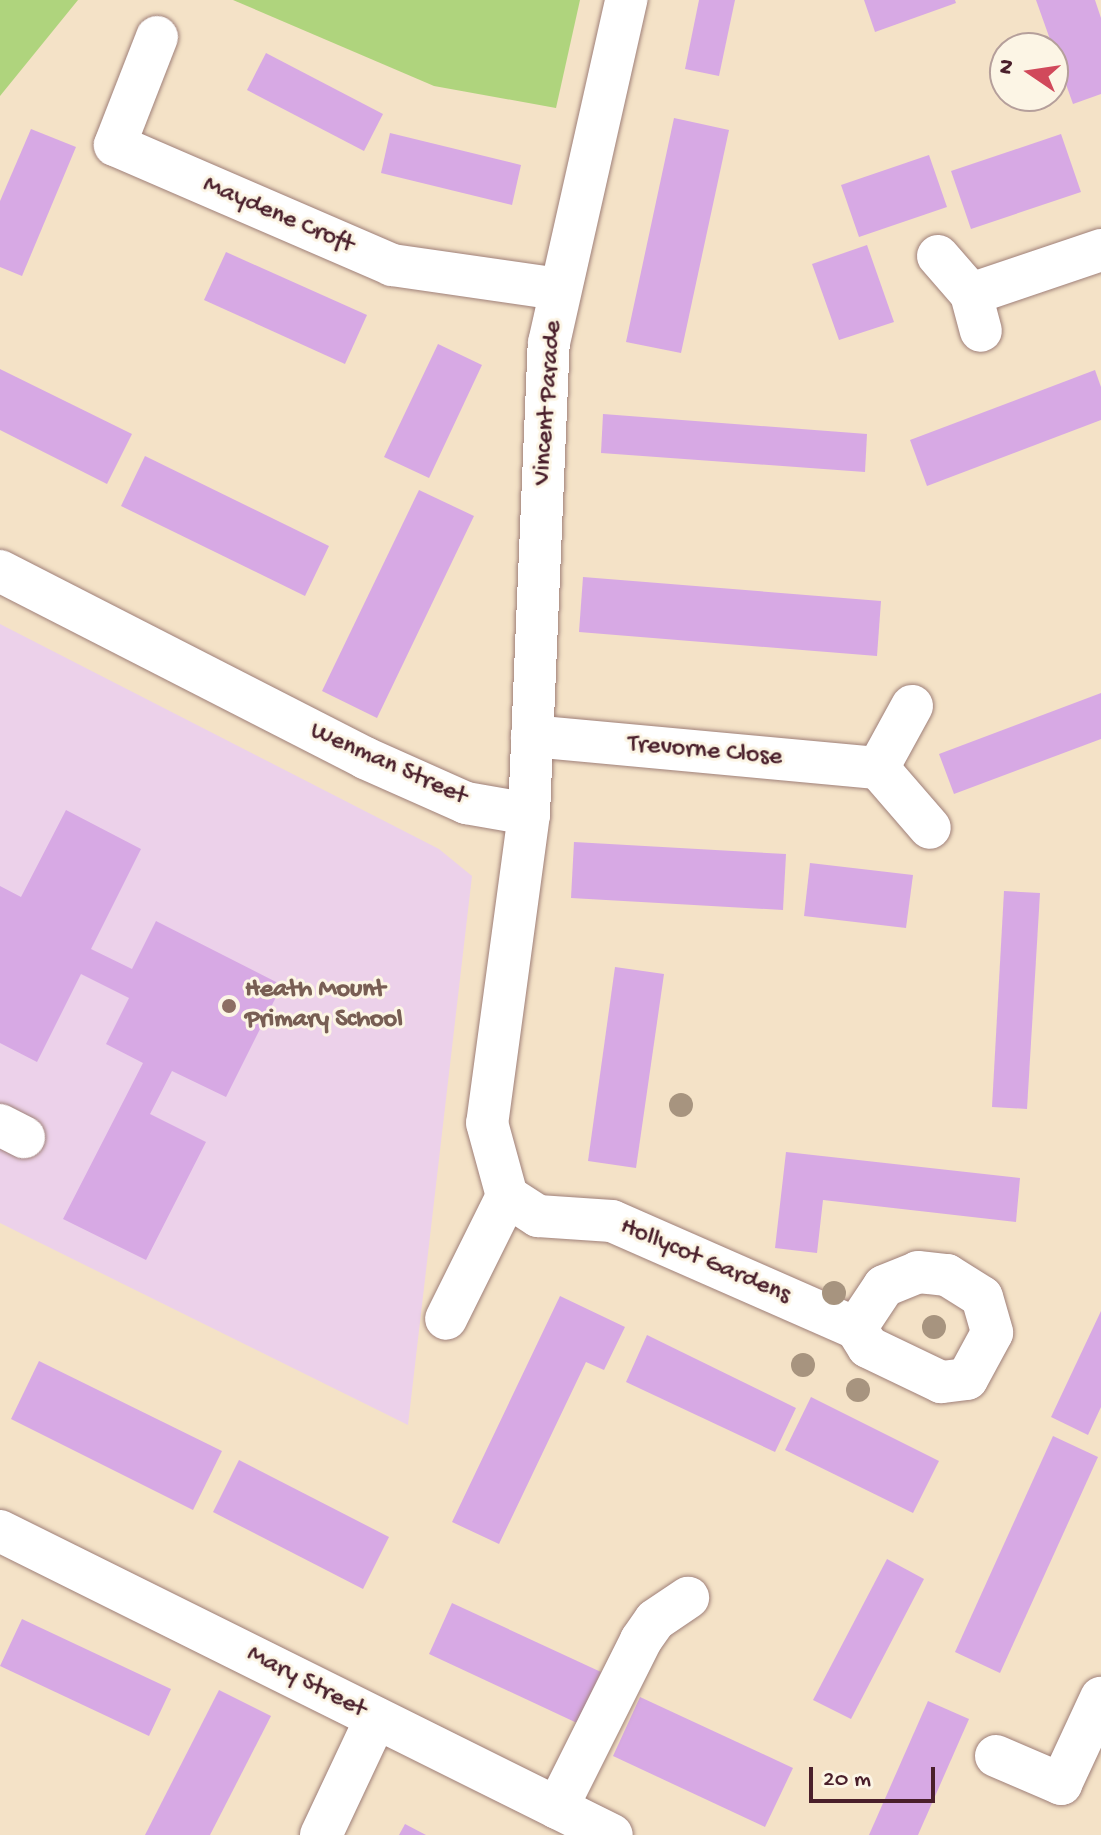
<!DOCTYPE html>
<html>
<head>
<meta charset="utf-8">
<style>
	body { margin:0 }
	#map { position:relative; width:1101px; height:1835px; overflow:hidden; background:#f4e2c7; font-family:"Gochi Hand",sans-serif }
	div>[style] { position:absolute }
	.built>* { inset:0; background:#ecd1ea }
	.green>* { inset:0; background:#afd47d }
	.building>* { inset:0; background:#d7a9e4 }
	.roads { filter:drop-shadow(0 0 2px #9f8079) drop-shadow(0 0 2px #9f8079) }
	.minor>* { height:42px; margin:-21px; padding:0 21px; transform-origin:21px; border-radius:21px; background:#fff }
	.trees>* { width:24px; height:24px; margin:-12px; border-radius:50%; background:#a7947f }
	.dots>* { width:22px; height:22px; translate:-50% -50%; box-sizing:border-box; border:4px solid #fcf5e5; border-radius:50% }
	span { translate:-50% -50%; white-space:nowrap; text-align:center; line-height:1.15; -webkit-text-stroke:6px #fcf5e5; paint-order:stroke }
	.street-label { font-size:26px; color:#4a1f2b }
	.education-label { font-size:26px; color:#785e54; font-weight:700 }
	.left { translate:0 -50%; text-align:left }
	.north { position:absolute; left:989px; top:32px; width:80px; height:80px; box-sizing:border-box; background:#fcf5e5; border:2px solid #b59f9b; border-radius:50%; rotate:283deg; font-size:22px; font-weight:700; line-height:32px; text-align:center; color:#4a1f2b }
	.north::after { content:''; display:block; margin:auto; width:28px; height:36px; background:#d1495b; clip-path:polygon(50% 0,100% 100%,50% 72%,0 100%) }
	.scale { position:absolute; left:809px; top:1767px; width:126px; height:36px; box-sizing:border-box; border:4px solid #4a1f2b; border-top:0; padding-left:10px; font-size:24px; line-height:28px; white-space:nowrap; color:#4a1f2b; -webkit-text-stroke:6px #fcf5e5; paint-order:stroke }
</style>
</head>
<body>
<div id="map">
	<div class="built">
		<div style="clip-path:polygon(0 624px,439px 849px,472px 876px,408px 1425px,0 1223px)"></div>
	</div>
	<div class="green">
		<div style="clip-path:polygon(0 0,78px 0,0 96px)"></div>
		<div style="clip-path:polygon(233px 0,580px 0,556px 108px,434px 86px)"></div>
	</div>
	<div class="building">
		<div style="clip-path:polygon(699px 0,735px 0,719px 76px,685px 69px)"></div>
		<div style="clip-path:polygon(864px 0,955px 0,956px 3px,875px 32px)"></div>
		<div style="clip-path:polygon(1036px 0,1095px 0,1101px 18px,1101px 94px,1073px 104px)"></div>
		<div style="clip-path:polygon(266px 53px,383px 114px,364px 151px,247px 90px)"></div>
		<div style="clip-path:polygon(674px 118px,729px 130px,681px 353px,626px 342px)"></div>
		<div style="clip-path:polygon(31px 129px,76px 147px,22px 276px,0 267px,0 201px)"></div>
		<div style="clip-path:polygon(390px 133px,521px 165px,512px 205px,381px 173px)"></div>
		<div style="clip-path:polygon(1061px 134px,1081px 192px,971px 229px,951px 171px)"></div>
		<div style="clip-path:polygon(929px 155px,947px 207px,859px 237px,841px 185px)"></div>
		<div style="clip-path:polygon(867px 245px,894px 322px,839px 340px,812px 264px)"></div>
		<div style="clip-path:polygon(226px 252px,367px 315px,345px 364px,204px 300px)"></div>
		<div style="clip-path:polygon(438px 344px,482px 365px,429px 478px,384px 457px)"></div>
		<div style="clip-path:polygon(0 369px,132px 434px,107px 484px,0 430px)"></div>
		<div style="clip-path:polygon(1095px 370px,1101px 387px,1101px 420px,927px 486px,910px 440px)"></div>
		<div style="clip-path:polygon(603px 414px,867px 434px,865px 472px,601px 453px)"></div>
		<div style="clip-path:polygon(145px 456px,329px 546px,305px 596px,121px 506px)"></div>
		<div style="clip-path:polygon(419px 490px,474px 516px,377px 718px,322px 691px)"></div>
		<div style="clip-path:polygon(583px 577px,881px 601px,877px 656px,579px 632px)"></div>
		<div style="clip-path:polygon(1101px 693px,1101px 739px,954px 794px,939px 754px)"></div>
		<div style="clip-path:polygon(66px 810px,141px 849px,91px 949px,132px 969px,156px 921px,282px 985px,226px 1097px,172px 1071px,150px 1114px,206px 1142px,146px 1260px,63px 1219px,143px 1063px,106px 1044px,129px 998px,81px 974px,37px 1062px,0 1043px,0 886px,21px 897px)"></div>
		<div style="clip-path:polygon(574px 842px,786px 854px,783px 910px,571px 898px)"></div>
		<div style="clip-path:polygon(810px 863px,913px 875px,906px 928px,804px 916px)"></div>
		<div style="clip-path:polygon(1004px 891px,1040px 893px,1027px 1109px,992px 1107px)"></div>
		<div style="clip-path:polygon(615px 967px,664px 974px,636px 1168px,588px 1161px)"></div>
		<div style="clip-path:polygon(786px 1152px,1020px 1178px,1016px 1222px,823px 1200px,817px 1253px,775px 1248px)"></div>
		<div style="clip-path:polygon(560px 1296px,625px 1327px,604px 1370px,586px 1362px,499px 1544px,452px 1522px)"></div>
		<div style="clip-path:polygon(1101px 1311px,1101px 1407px,1088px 1435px,1051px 1417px)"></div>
		<div style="clip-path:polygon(647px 1335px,796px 1408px,775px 1452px,626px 1382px)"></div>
		<div style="clip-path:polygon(39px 1361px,222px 1451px,193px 1510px,11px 1419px)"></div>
		<div style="clip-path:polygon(811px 1397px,939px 1461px,913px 1513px,785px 1450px)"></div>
		<div style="clip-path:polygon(1053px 1436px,1098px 1457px,1000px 1673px,955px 1652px)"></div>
		<div style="clip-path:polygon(239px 1460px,389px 1537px,363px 1589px,213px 1512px)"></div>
		<div style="clip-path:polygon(887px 1559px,924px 1579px,851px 1719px,813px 1700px)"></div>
		<div style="clip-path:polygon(452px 1603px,601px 1672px,577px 1723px,429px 1654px)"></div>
		<div style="clip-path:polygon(22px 1619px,171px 1689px,149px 1736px,0 1666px)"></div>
		<div style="clip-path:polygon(219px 1690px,271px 1716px,210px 1835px,145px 1835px)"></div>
		<div style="clip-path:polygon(640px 1697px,793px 1768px,765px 1827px,613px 1756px)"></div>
		<div style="clip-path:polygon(928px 1701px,969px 1719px,918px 1835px,869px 1835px)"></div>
		<div style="clip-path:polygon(405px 1824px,426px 1835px,399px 1835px)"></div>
	</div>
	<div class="roads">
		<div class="minor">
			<div style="left:157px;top:37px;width:116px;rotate:111.3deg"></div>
			<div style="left:115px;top:145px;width:302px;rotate:23.4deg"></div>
			<div style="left:392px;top:265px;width:169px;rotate:8.2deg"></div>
			<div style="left:938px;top:256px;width:50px;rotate:49deg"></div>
			<div style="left:971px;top:294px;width:38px;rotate:75deg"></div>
			<div style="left:971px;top:294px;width:137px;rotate:-18.7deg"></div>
			<div style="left:0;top:571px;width:410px;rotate:27.1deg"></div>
			<div style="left:365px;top:758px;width:111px;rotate:24deg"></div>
			<div style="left:466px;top:803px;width:64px;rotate:9.9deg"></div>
			<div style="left:529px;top:814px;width:312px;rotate:97.7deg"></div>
			<div style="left:487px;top:1123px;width:76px;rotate:74.7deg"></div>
			<div style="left:507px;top:1196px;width:137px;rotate:116.4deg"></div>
			<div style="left:912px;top:706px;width:71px;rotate:118.7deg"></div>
			<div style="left:878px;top:768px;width:79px;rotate:49.1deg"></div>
			<div style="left:532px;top:736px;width:347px;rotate:5.3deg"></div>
			<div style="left:529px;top:814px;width:471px;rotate:-87.6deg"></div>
			<div style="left:549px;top:343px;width:352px;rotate:-77.3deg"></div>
			<div style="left:0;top:1125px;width:27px;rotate:27deg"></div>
			<div style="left:507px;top:1196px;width:37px;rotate:33deg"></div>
			<div style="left:538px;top:1216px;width:74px;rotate:3.9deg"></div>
			<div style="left:612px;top:1221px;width:266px;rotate:23.7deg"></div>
			<div style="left:856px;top:1328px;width:50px;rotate:-56.3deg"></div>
			<div style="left:884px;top:1286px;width:37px;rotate:-22deg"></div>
			<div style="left:918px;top:1272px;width:29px;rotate:6deg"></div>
			<div style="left:947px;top:1275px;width:41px;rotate:32.2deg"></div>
			<div style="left:982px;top:1297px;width:37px;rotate:74deg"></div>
			<div style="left:992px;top:1333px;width:52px;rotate:118.5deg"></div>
			<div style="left:967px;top:1379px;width:26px;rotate:173deg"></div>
			<div style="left:941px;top:1382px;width:81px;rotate:-154.4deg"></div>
			<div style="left:868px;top:1347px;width:22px;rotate:-122deg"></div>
			<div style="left:0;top:1531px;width:683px;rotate:26.42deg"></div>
			<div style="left:996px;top:1756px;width:71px;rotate:23.3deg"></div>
			<div style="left:1061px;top:1784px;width:95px;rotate:-65.1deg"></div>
			<div style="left:557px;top:1808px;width:188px;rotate:-63.4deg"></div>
			<div style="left:641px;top:1640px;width:24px;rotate:-55deg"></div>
			<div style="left:655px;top:1620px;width:40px;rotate:-34deg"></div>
			<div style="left:321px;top:1835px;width:129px;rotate:-64.8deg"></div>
		</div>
	</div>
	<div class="trees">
		<div style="left:681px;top:1105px"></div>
		<div style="left:834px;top:1293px"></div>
		<div style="left:934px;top:1327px"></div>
		<div style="left:803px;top:1365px"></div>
		<div style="left:858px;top:1390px"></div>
	</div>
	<div class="dots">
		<div style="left:229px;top:1006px;background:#8d6e63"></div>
	</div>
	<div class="street-label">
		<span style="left:278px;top:216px;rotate:23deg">Maydene Croft</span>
		<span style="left:549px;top:403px;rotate:-86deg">Vincent Parade</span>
		<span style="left:705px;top:752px;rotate:5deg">Trevorne Close</span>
		<span style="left:388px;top:765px;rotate:24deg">Wenman Street</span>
		<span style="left:705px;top:1262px;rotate:23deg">Hollycot Gardens</span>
		<span style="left:306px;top:1683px;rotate:27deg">Mary Street</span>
	</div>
	<div class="education-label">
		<span class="left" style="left:245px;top:1006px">Heath Mount<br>Primary School</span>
	</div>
	<div class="north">N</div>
	<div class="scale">20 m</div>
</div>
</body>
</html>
